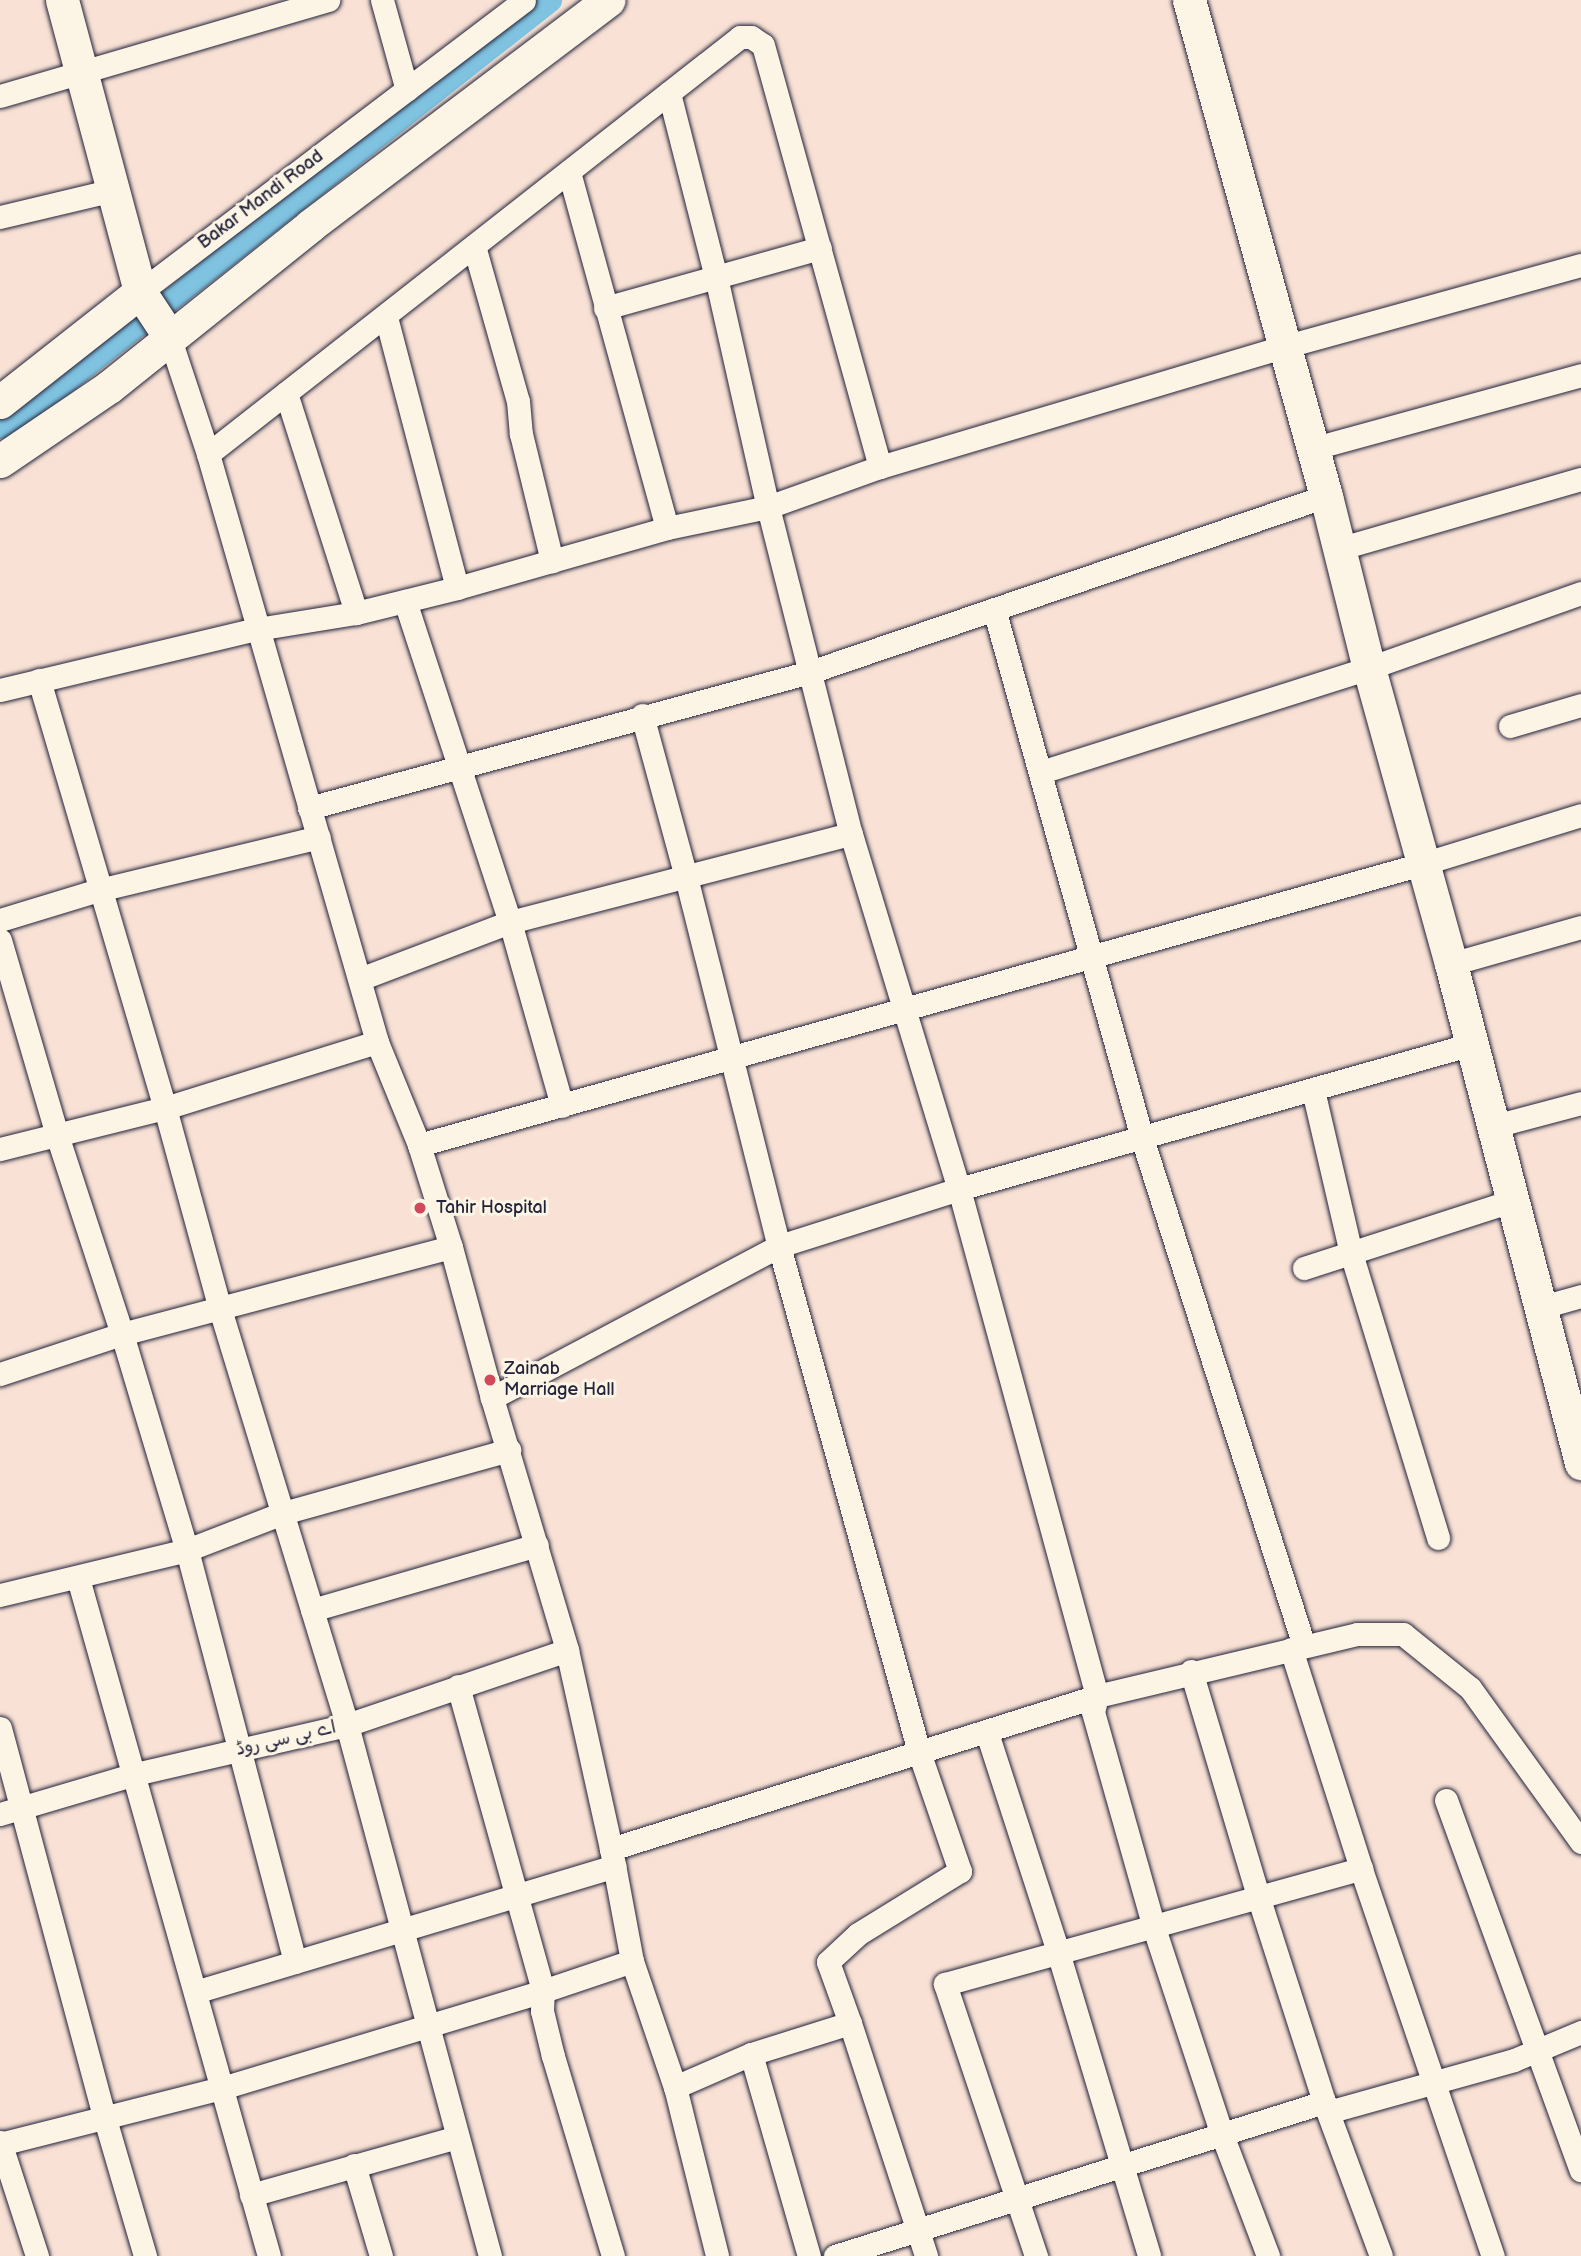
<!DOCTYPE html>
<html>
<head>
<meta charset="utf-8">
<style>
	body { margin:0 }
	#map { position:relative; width:1581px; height:2256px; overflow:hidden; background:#f9e2d5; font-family:"Balsamiq Sans","Playpen Sans Arabic",sans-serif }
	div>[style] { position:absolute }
	.canal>* { height:23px; margin:-11.5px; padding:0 11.5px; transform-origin:11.5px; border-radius:11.5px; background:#7fc3e0 }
	.roads { filter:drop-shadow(0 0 2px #22223b) drop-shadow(0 0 2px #22223b) }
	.street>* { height:23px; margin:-11.5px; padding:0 11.5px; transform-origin:11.5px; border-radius:11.5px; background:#fcf5e5 }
	.secondary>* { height:33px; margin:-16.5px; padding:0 16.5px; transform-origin:16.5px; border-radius:16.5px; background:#fcf5e5 }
	.dots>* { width:19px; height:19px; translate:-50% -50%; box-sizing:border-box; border:4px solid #fcf5e5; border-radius:50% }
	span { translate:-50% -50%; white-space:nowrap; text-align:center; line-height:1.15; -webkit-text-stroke:6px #fcf5e5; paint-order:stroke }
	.street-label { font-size:18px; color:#22223b }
	.poi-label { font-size:18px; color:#22223b }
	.left { translate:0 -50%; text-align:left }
</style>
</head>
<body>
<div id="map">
	<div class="canal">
		<div style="left:0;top:427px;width:78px;rotate:-34.5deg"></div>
		<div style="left:64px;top:383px;width:619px;rotate:-38.24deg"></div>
	</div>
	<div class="roads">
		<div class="street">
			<div style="left:382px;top:0;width:93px;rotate:74.5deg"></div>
			<div style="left:669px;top:93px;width:190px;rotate:75.7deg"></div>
			<div style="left:716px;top:277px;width:236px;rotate:77.3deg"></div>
			<div style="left:768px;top:507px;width:337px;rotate:75.8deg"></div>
			<div style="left:851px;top:834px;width:371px;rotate:73.1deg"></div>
			<div style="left:959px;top:1189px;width:525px;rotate:74.77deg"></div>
			<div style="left:1097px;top:1696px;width:16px;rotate:104deg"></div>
			<div style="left:1093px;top:1712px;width:224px;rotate:74.2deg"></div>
			<div style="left:1154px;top:1928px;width:215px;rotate:71.8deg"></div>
			<div style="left:1221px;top:2132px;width:133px;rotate:69.2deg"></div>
			<div style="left:0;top:96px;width:342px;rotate:-16.3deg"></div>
			<div style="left:569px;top:172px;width:369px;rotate:74.6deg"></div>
			<div style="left:0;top:217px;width:116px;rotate:-13.4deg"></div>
			<div style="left:474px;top:246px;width:161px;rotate:74.2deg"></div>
			<div style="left:518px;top:401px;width:33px;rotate:85deg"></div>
			<div style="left:521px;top:434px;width:131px;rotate:76.3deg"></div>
			<div style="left:140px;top:292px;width:482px;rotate:-37.2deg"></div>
			<div style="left:605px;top:308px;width:223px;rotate:-15.6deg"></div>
			<div style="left:386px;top:317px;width:280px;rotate:75.3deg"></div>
			<div style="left:169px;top:336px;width:124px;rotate:71.7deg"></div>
			<div style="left:208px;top:454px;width:612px;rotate:73.96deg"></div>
			<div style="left:377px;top:1042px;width:111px;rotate:67.8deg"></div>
			<div style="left:419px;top:1145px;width:107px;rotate:72.6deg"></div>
			<div style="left:451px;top:1247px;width:156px;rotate:74.8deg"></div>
			<div style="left:286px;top:393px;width:231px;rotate:72.3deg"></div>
			<div style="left:1311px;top:449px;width:280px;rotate:-15.3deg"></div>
			<div style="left:208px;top:454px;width:676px;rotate:-38.09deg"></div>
			<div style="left:740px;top:37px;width:11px"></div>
			<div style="left:751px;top:37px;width:14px;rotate:34deg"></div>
			<div style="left:763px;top:45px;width:438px;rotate:74.5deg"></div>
			<div style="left:1338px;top:549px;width:253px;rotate:-16.1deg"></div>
			<div style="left:405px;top:601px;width:338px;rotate:71.9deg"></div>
			<div style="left:510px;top:922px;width:191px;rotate:74.2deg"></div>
			<div style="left:994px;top:609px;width:549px;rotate:74.37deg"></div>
			<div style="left:1142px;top:1138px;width:533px;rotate:72.31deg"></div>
			<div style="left:39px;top:680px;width:446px;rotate:73.6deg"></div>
			<div style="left:165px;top:1108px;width:208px;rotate:74.7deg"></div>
			<div style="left:220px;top:1309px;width:435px;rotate:73deg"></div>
			<div style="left:347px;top:1725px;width:550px;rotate:74.93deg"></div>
			<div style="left:0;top:690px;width:264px;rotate:-13.4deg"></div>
			<div style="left:257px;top:629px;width:100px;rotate:-9.2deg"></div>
			<div style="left:356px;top:613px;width:104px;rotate:-13.9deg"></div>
			<div style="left:457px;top:588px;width:218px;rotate:-15.9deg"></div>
			<div style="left:667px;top:528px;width:103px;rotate:-11.7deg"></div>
			<div style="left:768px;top:507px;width:119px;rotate:-19.7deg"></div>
			<div style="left:880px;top:467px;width:420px;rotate:-16.6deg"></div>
			<div style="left:1283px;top:347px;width:309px;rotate:-15.4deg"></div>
			<div style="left:642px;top:715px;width:168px;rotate:74.8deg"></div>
			<div style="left:686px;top:877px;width:381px;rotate:75.9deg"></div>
			<div style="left:779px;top:1246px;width:525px;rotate:74.53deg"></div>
			<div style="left:919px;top:1752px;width:126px;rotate:71deg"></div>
			<div style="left:960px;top:1871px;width:120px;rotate:148.3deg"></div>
			<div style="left:858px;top:1934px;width:41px;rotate:137deg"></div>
			<div style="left:828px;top:1962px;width:65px;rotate:70.2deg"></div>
			<div style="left:850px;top:2023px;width:104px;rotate:162.6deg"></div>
			<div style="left:751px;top:2054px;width:83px;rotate:156.5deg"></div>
			<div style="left:1510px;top:726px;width:74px;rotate:-16.5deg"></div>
			<div style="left:1041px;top:772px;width:344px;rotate:-17.6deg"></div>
			<div style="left:1369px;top:668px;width:225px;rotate:-19.5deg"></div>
			<div style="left:309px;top:808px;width:519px;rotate:-15.19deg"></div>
			<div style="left:810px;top:672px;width:545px;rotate:-18.83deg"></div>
			<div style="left:0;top:920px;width:103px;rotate:-16.9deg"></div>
			<div style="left:99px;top:890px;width:226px;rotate:-13.5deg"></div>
			<div style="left:0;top:940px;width:203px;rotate:73.7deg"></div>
			<div style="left:57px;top:1135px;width:209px;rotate:71.9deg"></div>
			<div style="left:122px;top:1334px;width:226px;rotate:73.3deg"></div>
			<div style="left:187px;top:1550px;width:426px;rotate:75.3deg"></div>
			<div style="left:1451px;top:964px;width:135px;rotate:-15.9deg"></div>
			<div style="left:360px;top:979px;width:160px;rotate:-20.8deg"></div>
			<div style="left:510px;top:922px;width:352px;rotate:-14.5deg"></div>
			<div style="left:1472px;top:1044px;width:533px;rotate:164.22deg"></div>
			<div style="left:959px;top:1189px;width:189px;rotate:162.4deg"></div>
			<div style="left:779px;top:1246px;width:325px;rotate:152.1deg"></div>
			<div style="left:492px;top:1398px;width:263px;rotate:73.4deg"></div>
			<div style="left:567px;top:1650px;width:204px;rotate:77.5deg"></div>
			<div style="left:611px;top:1849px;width:510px;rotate:-17.47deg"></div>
			<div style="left:1097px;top:1696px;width:267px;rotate:-13.4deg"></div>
			<div style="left:1357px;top:1634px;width:46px"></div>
			<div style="left:1403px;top:1634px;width:86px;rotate:38.9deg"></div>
			<div style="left:1470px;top:1688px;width:190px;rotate:54.2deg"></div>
			<div style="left:1313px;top:1090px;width:167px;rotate:76.9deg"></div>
			<div style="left:1351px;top:1253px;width:298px;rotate:73deg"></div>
			<div style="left:1491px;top:1127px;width:93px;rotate:-14.9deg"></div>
			<div style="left:419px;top:1145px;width:1042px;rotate:-15.65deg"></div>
			<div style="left:1422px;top:864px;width:166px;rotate:-17.1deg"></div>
			<div style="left:0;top:1149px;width:170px;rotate:-14deg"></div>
			<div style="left:165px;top:1108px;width:222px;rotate:-17.3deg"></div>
			<div style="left:1304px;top:1268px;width:219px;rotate:-17.9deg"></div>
			<div style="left:1542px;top:1307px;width:41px;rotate:-15.8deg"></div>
			<div style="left:0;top:1374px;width:128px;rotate:-18.2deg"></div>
			<div style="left:122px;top:1334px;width:340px;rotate:-14.8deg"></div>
			<div style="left:78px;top:1578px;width:704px;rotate:74.27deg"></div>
			<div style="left:0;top:1595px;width:192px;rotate:-13.5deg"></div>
			<div style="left:187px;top:1550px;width:103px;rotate:-21.1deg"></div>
			<div style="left:283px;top:1513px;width:235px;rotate:-15.6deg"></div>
			<div style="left:312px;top:1610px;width:234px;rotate:-16.1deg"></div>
			<div style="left:1291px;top:1649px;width:231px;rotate:72.3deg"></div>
			<div style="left:1191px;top:1671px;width:235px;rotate:73.4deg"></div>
			<div style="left:1258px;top:1896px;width:216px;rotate:72.2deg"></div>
			<div style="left:1324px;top:2102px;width:164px;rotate:69.7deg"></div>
			<div style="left:458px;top:1686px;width:317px;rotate:74.4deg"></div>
			<div style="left:543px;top:1991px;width:20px;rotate:93deg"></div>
			<div style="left:542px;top:2011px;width:46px;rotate:76.3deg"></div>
			<div style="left:553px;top:2056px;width:209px;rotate:73.3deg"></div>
			<div style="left:0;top:1728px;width:405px;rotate:75deg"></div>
			<div style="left:105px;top:2119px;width:143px;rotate:73.7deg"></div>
			<div style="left:987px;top:1733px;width:230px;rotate:72deg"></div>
			<div style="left:1058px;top:1952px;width:317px;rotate:73.3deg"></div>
			<div style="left:1446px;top:1800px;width:394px;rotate:70deg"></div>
			<div style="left:0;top:1814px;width:141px;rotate:-16.5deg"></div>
			<div style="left:135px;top:1774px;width:218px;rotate:-13deg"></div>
			<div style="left:347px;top:1725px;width:232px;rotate:-18.8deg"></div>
			<div style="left:632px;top:1961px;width:133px;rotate:71.2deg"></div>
			<div style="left:675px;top:2087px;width:174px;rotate:76deg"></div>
			<div style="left:195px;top:1992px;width:438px;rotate:-16.7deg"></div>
			<div style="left:850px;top:2023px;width:245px;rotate:71.9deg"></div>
			<div style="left:751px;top:2054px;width:210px;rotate:74deg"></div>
			<div style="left:1328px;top:2112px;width:193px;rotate:-15.6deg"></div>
			<div style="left:1514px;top:2060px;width:73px;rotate:-22.7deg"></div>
			<div style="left:0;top:2142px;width:120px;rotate:72deg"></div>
			<div style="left:0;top:2144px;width:229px;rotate:-14.2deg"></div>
			<div style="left:222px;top:2088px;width:335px;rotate:-16.8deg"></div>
			<div style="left:543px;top:1991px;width:94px;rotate:-18.6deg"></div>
			<div style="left:632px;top:1961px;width:114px;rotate:-100.6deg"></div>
			<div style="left:354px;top:2165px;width:95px;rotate:73.5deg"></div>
			<div style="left:251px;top:2195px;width:214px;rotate:-15.7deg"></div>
			<div style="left:835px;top:2256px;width:513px;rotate:-17.48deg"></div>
			<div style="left:1036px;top:2256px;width:287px;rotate:-108.5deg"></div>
			<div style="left:945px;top:1984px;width:432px;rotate:-15.5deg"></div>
			<div style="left:1361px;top:1869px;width:409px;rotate:71.2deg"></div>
		</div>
		<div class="secondary">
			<div style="left:62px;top:0;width:302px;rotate:75deg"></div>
			<div style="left:140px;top:292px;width:53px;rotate:56.6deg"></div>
			<div style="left:1189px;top:0;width:515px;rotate:74.56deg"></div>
			<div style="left:1326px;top:496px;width:177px;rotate:76deg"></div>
			<div style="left:1369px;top:668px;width:307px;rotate:74.5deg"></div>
			<div style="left:1451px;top:964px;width:516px;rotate:75.4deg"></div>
			<div style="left:0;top:402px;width:178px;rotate:-38.2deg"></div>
			<div style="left:0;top:461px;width:132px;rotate:-34.2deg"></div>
			<div style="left:109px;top:387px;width:259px;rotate:-38.7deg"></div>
			<div style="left:311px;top:225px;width:373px;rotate:-37.1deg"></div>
		</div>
	</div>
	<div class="dots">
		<div style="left:420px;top:1208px;background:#d1495b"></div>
		<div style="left:490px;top:1380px;background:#d1495b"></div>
	</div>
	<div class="street-label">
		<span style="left:261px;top:200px;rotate:-37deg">Bakar Mandi Road</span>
		<span style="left:286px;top:1739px;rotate:-13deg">اے بی سی روڈ</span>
	</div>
	<div class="poi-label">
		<span class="left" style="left:436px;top:1208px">Tahir Hospital</span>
		<span class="left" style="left:504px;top:1380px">Zainab<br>Marriage Hall</span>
	</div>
</div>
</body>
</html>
